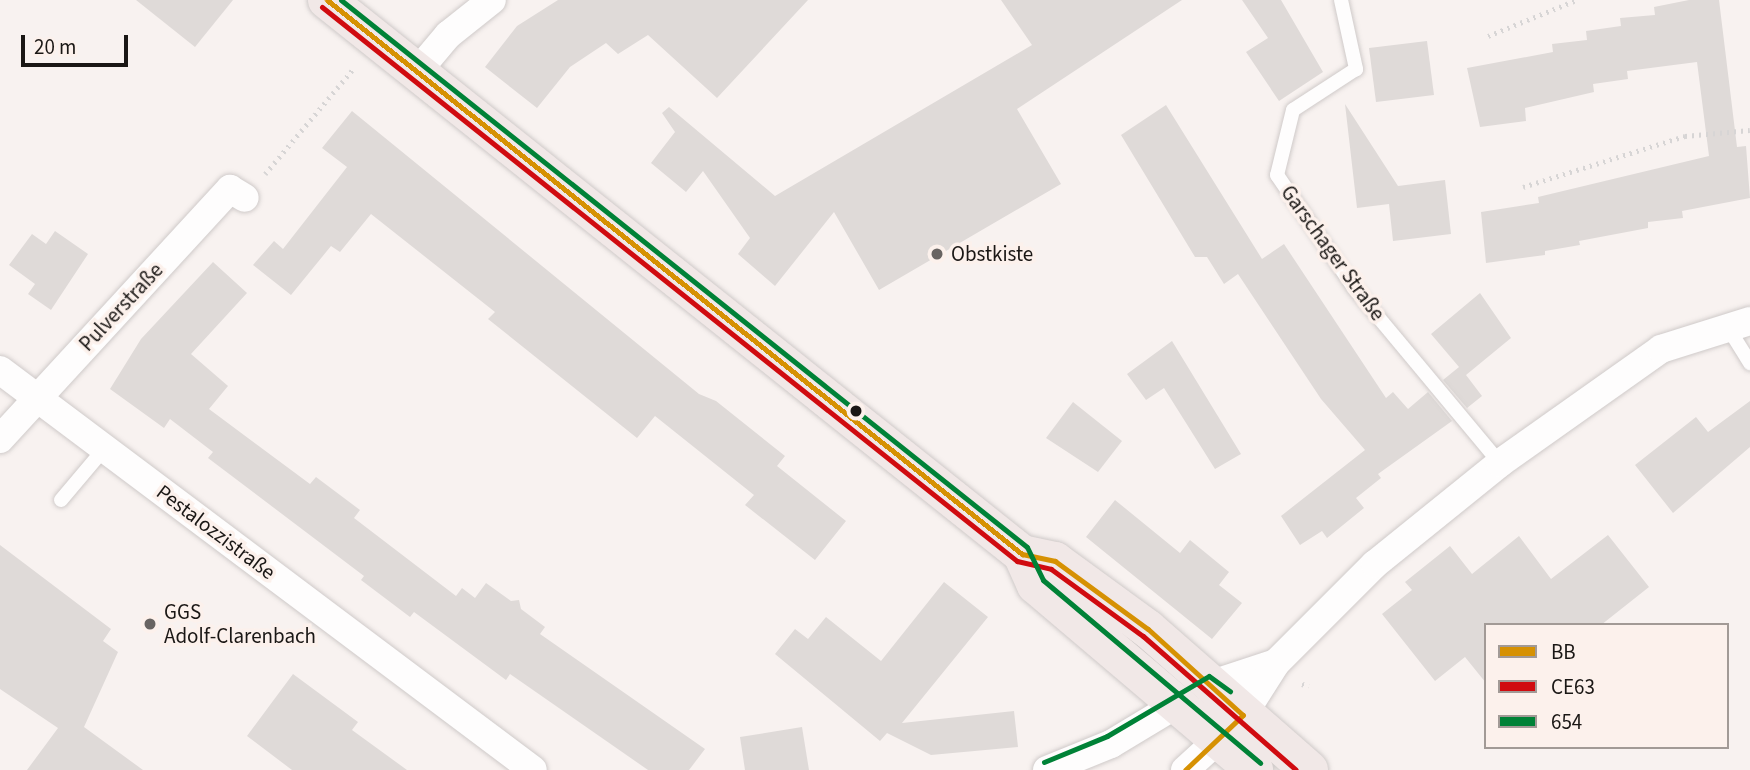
<!DOCTYPE html>
<html>
<head>
<meta charset="utf-8">
<style>
	body { margin:0 }
	#map { position:relative; width:1750px; height:770px; overflow:hidden; background:#f8f2f0; font-family:"Source Sans 3",sans-serif }
	div>[style] { position:absolute }
	.building>* { inset:0; background:#dfdad8 }
	.path>* { height:4.5px; margin-top:-2.25px; transform-origin:0; background:repeating-linear-gradient(90deg,#d7d5d5 0 2px,transparent 0 7px) }
	.roads { filter:drop-shadow(0 0 2px #cfcac9) drop-shadow(0 0 2px #cfcac9) }
	.lane>* { height:14px; margin:-7px; padding:0 7px; transform-origin:7px; border-radius:7px; background:#fefdfd }
	.street>* { height:28px; margin:-14px; padding:0 14px; transform-origin:14px; border-radius:14px; background:#fefdfd }
	.primary>* { height:38px; margin:-19px; padding:0 19px; transform-origin:19px; border-radius:19px; background:#f1e8e7 }
	.bus-1>* { height:5px; margin:-2.5px; padding:0 2.5px; transform-origin:2.5px; border-radius:2.5px; background:#d69103 }
	.bus-2>* { height:5px; margin:-2.5px; padding:0 2.5px; transform-origin:2.5px; border-radius:2.5px; background:#d00b10 }
	.bus-3>* { height:5px; margin:-2.5px; padding:0 2.5px; transform-origin:2.5px; border-radius:2.5px; background:#008237 }
	.dots>* { width:19px; height:19px; translate:-50% -50%; box-sizing:border-box; border:4px solid #fcf1ec; border-radius:50% }
	span { translate:-50% -50%; white-space:nowrap; text-align:center; line-height:1.15; -webkit-text-stroke:7px #fcf1ec; paint-order:stroke }
	.street-label { font-size:21px; color:#1a1715 }
	.poi-label { font-size:21px; color:#1a1715 }
	.left { translate:0 -50%; text-align:left }
	.legend { position:absolute; left:1484px; top:623px; width:245px; height:126px; box-sizing:border-box; background:#fcf1ec; border:2px solid #a29a96; margin:0; padding:9px 12px; list-style:none; font-size:21px; color:#1a1715 }
	.legend li { display:flex; align-items:center; gap:14px; height:35px }
	.legend b { width:35px; border:2px solid #a29a96 }
	.scale { position:absolute; left:21px; top:35px; width:107px; height:32px; box-sizing:border-box; border:4px solid #1a1715; border-top:0; padding-left:9px; font-size:21px; line-height:24px; white-space:nowrap; color:#1a1715; -webkit-text-stroke:5px #fcf1ec; paint-order:stroke }
</style>
</head>
<body>
<div id="map">
	<div class="building">
		<div style="clip-path:polygon(136px 0,233px 0,195px 47px)"></div>
		<div style="clip-path:polygon(558px 0,808px 0,717px 98px,648px 35px,618px 54px,606px 43px,570px 67px,537px 108px,485px 67px,517px 26px)"></div>
		<div style="clip-path:polygon(1001px 0,1182px 0,1017px 109px,1061px 184px,879px 290px,834px 212px,775px 286px,738px 254px,750px 238px,703px 171px,686px 192px,651px 163px,675px 132px,662px 113px,669px 107px,775px 196px,1032px 45px)"></div>
		<div style="clip-path:polygon(1242px 0,1281px 0,1323px 72px,1279px 101px,1246px 52px,1268px 38px)"></div>
		<div style="clip-path:polygon(1689px 0,1719px 0,1737px 147px,1746px 146px,1750px 198px,1682px 211px,1683px 218px,1648px 222px,1648px 228px,1579px 241px,1580px 245px,1545px 251px,1545px 255px,1486px 263px,1481px 212px,1539px 203px,1538px 197px,1709px 156px,1697px 62px,1627px 71px,1628px 79px,1593px 84px,1594px 92px,1525px 108px,1526px 121px,1480px 127px,1467px 68px,1553px 52px,1552px 44px,1587px 40px,1586px 31px,1621px 26px,1620px 18px,1655px 15px,1654px 7px)"></div>
		<div style="clip-path:polygon(1427px 41px,1434px 95px,1376px 102px,1369px 48px)"></div>
		<div style="clip-path:polygon(1345px 104px,1398px 186px,1445px 180px,1451px 234px,1393px 241px,1389px 204px,1357px 208px)"></div>
		<div style="clip-path:polygon(1166px 105px,1262px 259px,1284px 244px,1386px 398px,1393px 392px,1408px 409px,1428px 392px,1452px 421px,1378px 474px,1381px 478px,1356px 498px,1364px 508px,1327px 538px,1322px 531px,1300px 545px,1281px 516px,1365px 450px,1321px 399px,1238px 274px,1224px 284px,1207px 257px,1195px 257px,1121px 135px)"></div>
		<div style="clip-path:polygon(352px 111px,699px 394px,716px 401px,785px 456px,777px 466px,846px 521px,815px 560px,745px 505px,754px 495px,655px 416px,637px 438px,488px 319px,495px 312px,371px 214px,340px 252px,331px 246px,291px 295px,253px 265px,274px 241px,283px 249px,347px 167px,322px 148px)"></div>
		<div style="clip-path:polygon(55px 231px,88px 254px,51px 310px,28px 294px,35px 284px,9px 265px,32px 234px,46px 244px)"></div>
		<div style="clip-path:polygon(213px 262px,247px 293px,191px 354px,228px 386px,209px 409px,310px 484px,316px 477px,360px 510px,354px 518px,456px 596px,462px 588px,475px 598px,486px 583px,511px 601px,519px 600px,521px 609px,545px 627px,540px 634px,705px 749px,689px 770px,648px 770px,510px 674px,506px 680px,414px 612px,410px 617px,361px 580px,364px 576px,208px 458px,213px 452px,170px 419px,164px 428px,110px 389px,141px 339px)"></div>
		<div style="clip-path:polygon(1480px 293px,1511px 338px,1466px 375px,1482px 396px,1467px 408px,1443px 380px,1459px 367px,1431px 334px)"></div>
		<div style="clip-path:polygon(1172px 341px,1241px 454px,1215px 469px,1164px 388px,1146px 400px,1127px 374px)"></div>
		<div style="clip-path:polygon(1750px 401px,1750px 447px,1673px 513px,1635px 465px,1696px 417px,1708px 432px)"></div>
		<div style="clip-path:polygon(1073px 402px,1122px 441px,1098px 472px,1046px 438px)"></div>
		<div style="clip-path:polygon(1115px 500px,1180px 553px,1190px 540px,1229px 572px,1219px 585px,1242px 603px,1212px 639px,1086px 537px)"></div>
		<div style="clip-path:polygon(1608px 535px,1649px 587px,1601px 625px,1486px 625px,1486px 683px,1465px 657px,1435px 681px,1382px 614px,1412px 590px,1405px 582px,1450px 546px,1472px 574px,1519px 536px,1551px 579px)"></div>
		<div style="clip-path:polygon(0 545px,111px 629px,103px 641px,118px 652px,84px 727px,143px 770px,27px 770px,58px 728px,0 689px)"></div>
		<div style="clip-path:polygon(944px 582px,988px 617px,902px 723px,1014px 711px,1018px 747px,931px 755px,887px 733px,880px 741px,775px 654px,795px 629px,808px 639px,826px 617px,881px 661px)"></div>
		<div style="clip-path:polygon(293px 674px,358px 722px,352px 730px,407px 770px,292px 770px,247px 736px)"></div>
		<div style="clip-path:polygon(802px 727px,809px 770px,745px 770px,740px 737px)"></div>
	</div>
	<div class="path">
		<div style="left:1488px;top:36px;width:95px;rotate:-22.2deg"></div>
		<div style="left:265px;top:174px;width:138px;rotate:-50deg"></div>
		<div style="left:1523px;top:187px;width:170px;rotate:-17.5deg"></div>
		<div style="left:1685px;top:136px;width:65px;rotate:-5.3deg"></div>
		<div style="left:1302px;top:684px;width:7px;rotate:16deg"></div>
	</div>
	<div class="roads">
		<div class="lane">
			<div style="left:1341px;top:0;width:71px;rotate:77.7deg"></div>
			<div style="left:1356px;top:69px;width:75px;rotate:146.9deg"></div>
			<div style="left:1293px;top:110px;width:67px;rotate:103.8deg"></div>
			<div style="left:1277px;top:175px;width:137px;rotate:55.7deg"></div>
			<div style="left:1354px;top:288px;width:228px;rotate:50.2deg"></div>
			<div style="left:1727px;top:326px;width:44px;rotate:58.1deg"></div>
			<div style="left:61px;top:500px;width:68px;rotate:-49.8deg"></div>
		</div>
		<div class="street">
			<div style="left:416px;top:73px;width:50px;rotate:-49.9deg"></div>
			<div style="left:448px;top:35px;width:56px;rotate:-38.5deg"></div>
			<div style="left:0;top:370px;width:666px;rotate:36.89deg"></div>
			<div style="left:0;top:439px;width:340px;rotate:-47.4deg"></div>
			<div style="left:230px;top:189px;width:17px;rotate:31deg"></div>
			<div style="left:1212px;top:684px;width:67px;rotate:-18.2deg"></div>
			<div style="left:1243px;top:715px;width:62px;rotate:-57.6deg"></div>
			<div style="left:1276px;top:663px;width:140px;rotate:-45deg"></div>
			<div style="left:1375px;top:564px;width:161px;rotate:-38.9deg"></div>
			<div style="left:1500px;top:463px;width:197px;rotate:-35.3deg"></div>
			<div style="left:1661px;top:349px;width:93px;rotate:-17.5deg"></div>
			<div style="left:1047px;top:770px;width:69px;rotate:-22.1deg"></div>
			<div style="left:1111px;top:744px;width:79px;rotate:-31.1deg"></div>
			<div style="left:1185px;top:770px;width:46px;rotate:-42.4deg"></div>
		</div>
		<div class="primary">
			<div style="left:327px;top:0;width:889px;rotate:38.56deg"></div>
			<div style="left:1022px;top:554px;width:34px;rotate:12deg"></div>
			<div style="left:1055px;top:561px;width:115px;rotate:36.2deg"></div>
			<div style="left:1148px;top:629px;width:214px;rotate:41.2deg"></div>
			<div style="left:1022px;top:554px;width:34px;rotate:66deg"></div>
			<div style="left:1036px;top:585px;width:286px;rotate:40.3deg"></div>
		</div>
	</div>
	<div class="bus-1">
		<div style="left:327px;top:0;width:889px;rotate:38.56deg"></div>
		<div style="left:1022px;top:554px;width:34px;rotate:12deg"></div>
		<div style="left:1055px;top:561px;width:115px;rotate:36.2deg"></div>
		<div style="left:1148px;top:629px;width:128px;rotate:42.2deg"></div>
		<div style="left:1185px;top:770px;width:80px;rotate:-43.5deg"></div>
	</div>
	<div class="bus-2">
		<div style="left:322px;top:7px;width:889px;rotate:38.56deg"></div>
		<div style="left:1017px;top:561px;width:35px;rotate:13deg"></div>
		<div style="left:1051px;top:569px;width:114px;rotate:36.1deg"></div>
		<div style="left:1143px;top:636px;width:203px;rotate:41.2deg"></div>
	</div>
	<div class="bus-3">
		<div style="left:341px;top:0;width:877px;rotate:38.57deg"></div>
		<div style="left:1027px;top:547px;width:37px;rotate:64deg"></div>
		<div style="left:1043px;top:580px;width:284px;rotate:40.1deg"></div>
		<div style="left:1044px;top:762px;width:68px;rotate:-22.4deg"></div>
		<div style="left:1107px;top:736px;width:118px;rotate:-30.5deg"></div>
		<div style="left:1209px;top:676px;width:26px;rotate:36deg"></div>
	</div>
	<div class="dots">
		<div style="left:937px;top:254px;background:#686462"></div>
		<div style="left:856px;top:411px;background:#1a1715"></div>
		<div style="left:150px;top:624px;background:#686462"></div>
	</div>
	<div class="street-label">
		<span style="left:1333px;top:253px;rotate:54deg">Garschager Straße</span>
		<span style="left:121px;top:307px;rotate:-47deg">Pulverstraße</span>
		<span style="left:216px;top:532px;rotate:37deg">Pestalozzistraße</span>
	</div>
	<div class="poi-label">
		<span class="left" style="left:951px;top:254px">Obstkiste</span>
		<span class="left" style="left:164px;top:624px">GGS<br>Adolf-Clarenbach</span>
	</div>
	<ul class="legend">
	<li><b style="height:9px;background:#d69103"></b>BB</li>
	<li><b style="height:9px;background:#d00b10"></b>CE63</li>
	<li><b style="height:9px;background:#008237"></b>654</li>
	</ul>
	<div class="scale">20 m</div>
</div>
</body>
</html>
